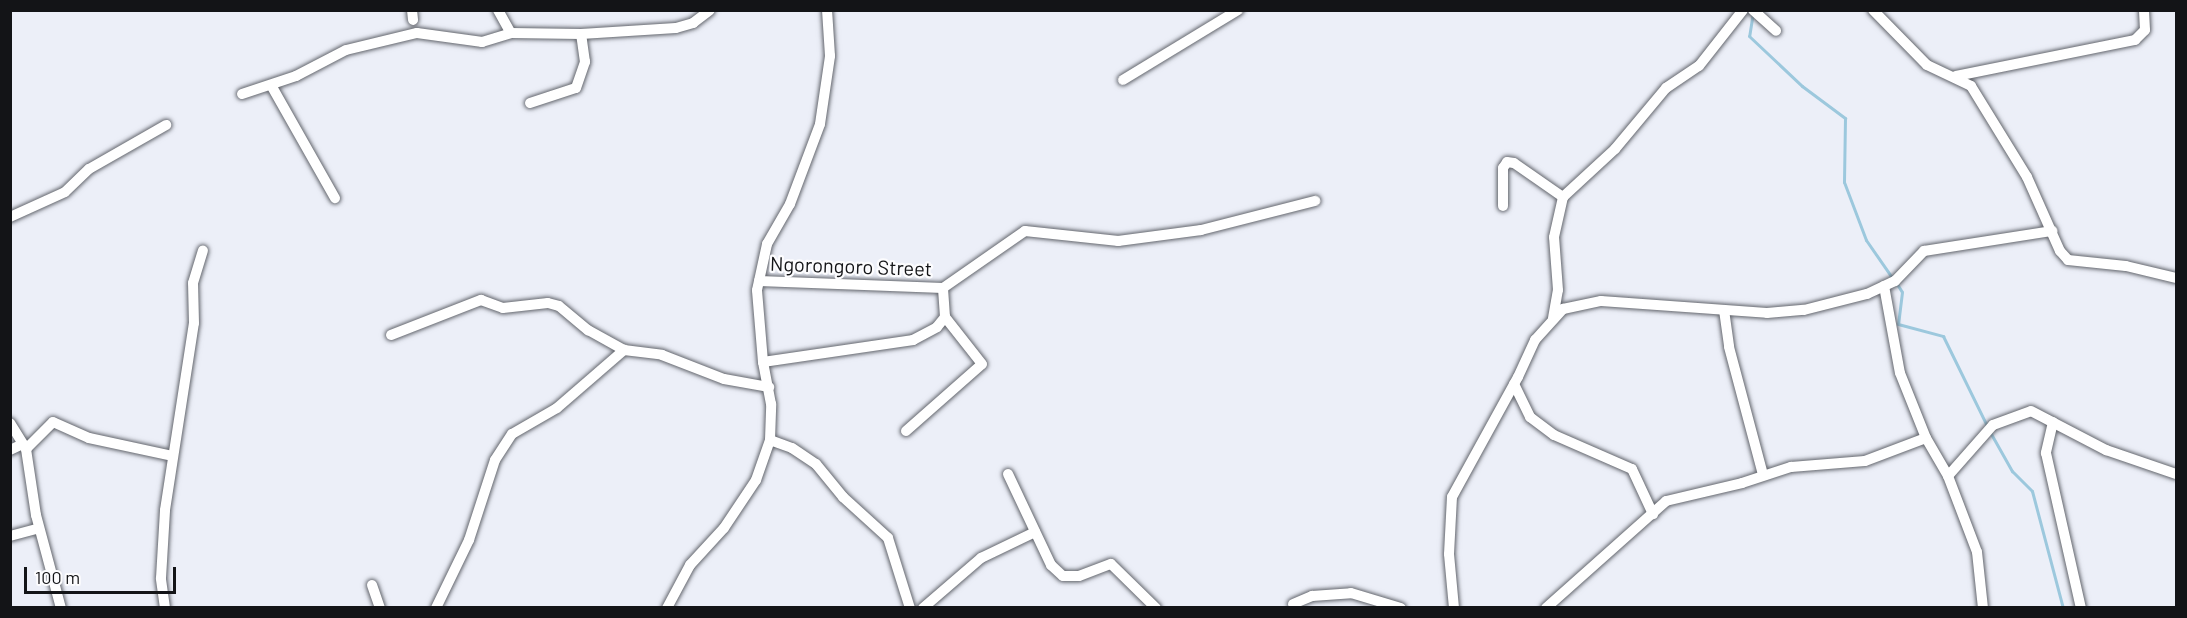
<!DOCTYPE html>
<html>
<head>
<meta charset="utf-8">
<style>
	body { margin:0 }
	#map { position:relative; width:2187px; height:618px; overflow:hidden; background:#eceff8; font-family:Barlow,sans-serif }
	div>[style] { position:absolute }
	.stream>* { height:3px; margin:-1.5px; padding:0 1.5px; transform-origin:1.5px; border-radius:1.5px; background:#9cc8dd }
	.roads { filter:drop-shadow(0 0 2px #63666d) drop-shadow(0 0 2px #63666d) }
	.minor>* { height:10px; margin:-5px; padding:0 5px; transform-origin:5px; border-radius:5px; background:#fff }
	span { translate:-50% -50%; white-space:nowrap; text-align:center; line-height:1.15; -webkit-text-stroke:4.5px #fcfcfe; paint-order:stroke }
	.street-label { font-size:20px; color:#131417 }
	.frame { position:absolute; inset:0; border:12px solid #131417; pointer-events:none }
	.scale { position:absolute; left:24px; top:567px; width:152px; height:27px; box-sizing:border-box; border:3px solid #131417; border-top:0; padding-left:8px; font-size:18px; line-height:21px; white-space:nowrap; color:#131417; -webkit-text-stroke:4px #fcfcfe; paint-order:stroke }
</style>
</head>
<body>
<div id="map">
	<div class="stream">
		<div style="left:1753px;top:12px;width:24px;rotate:99deg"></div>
		<div style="left:1749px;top:36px;width:73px;rotate:43.3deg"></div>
		<div style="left:1802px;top:86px;width:54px;rotate:36.7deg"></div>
		<div style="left:1845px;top:118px;width:64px;rotate:90.9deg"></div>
		<div style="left:1844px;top:182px;width:62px;rotate:69.2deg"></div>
		<div style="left:1866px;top:240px;width:47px;rotate:55.3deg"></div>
		<div style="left:1897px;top:284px;width:9px;rotate:58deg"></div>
		<div style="left:1902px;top:292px;width:32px;rotate:97deg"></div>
		<div style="left:1898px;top:324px;width:47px;rotate:14.9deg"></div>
		<div style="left:1943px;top:336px;width:100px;rotate:63.9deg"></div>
		<div style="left:1990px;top:432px;width:45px;rotate:60.6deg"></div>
		<div style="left:2012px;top:471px;width:28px;rotate:45deg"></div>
		<div style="left:2032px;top:491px;width:121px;rotate:75.2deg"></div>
	</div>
	<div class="roads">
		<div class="minor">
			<div style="left:412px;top:10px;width:10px;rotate:84deg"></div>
			<div style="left:498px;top:10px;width:26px;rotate:61deg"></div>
			<div style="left:1753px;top:10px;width:31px;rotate:42deg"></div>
			<div style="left:1873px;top:10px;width:77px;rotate:45.5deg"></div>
			<div style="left:1927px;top:65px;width:49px;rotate:25.5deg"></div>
			<div style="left:1971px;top:86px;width:107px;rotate:58.4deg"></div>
			<div style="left:2027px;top:177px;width:81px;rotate:66deg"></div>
			<div style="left:2060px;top:251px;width:12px;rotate:48deg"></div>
			<div style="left:2068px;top:260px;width:58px;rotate:5.9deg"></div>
			<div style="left:2126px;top:266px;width:51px;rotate:13.5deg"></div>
			<div style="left:1956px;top:76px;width:183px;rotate:-11.4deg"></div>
			<div style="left:2135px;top:40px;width:14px;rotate:-45deg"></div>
			<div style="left:2145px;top:30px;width:20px;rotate:-93deg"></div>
			<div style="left:1123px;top:80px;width:135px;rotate:-31.3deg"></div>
			<div style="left:271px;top:85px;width:130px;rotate:60.5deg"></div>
			<div style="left:242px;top:94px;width:57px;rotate:-18.4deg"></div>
			<div style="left:296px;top:76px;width:56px;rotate:-27.5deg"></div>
			<div style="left:346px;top:50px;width:73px;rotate:-13.5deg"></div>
			<div style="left:417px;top:33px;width:66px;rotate:7.9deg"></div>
			<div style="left:482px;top:42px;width:30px;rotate:-17deg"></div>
			<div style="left:511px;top:33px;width:70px;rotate:0.8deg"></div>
			<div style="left:581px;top:34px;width:95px;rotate:-3.6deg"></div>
			<div style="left:676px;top:28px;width:18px;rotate:-16deg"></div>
			<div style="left:693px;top:23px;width:21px;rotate:-37deg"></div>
			<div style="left:530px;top:103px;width:48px;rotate:-18.1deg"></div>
			<div style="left:576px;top:88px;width:28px;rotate:-71deg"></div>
			<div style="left:585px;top:62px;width:28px;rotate:-98deg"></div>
			<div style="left:1503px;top:206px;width:38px;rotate:-90deg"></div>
			<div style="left:1503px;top:168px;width:7px;rotate:-56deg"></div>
			<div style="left:1507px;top:162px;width:7px;rotate:8deg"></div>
			<div style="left:1514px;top:163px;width:60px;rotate:34.8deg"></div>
			<div style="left:10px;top:217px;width:60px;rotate:-24.4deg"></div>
			<div style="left:65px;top:192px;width:33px;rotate:-44deg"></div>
			<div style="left:89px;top:169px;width:89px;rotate:-29.7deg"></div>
			<div style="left:759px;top:281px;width:184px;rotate:2.2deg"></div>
			<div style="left:943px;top:288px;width:100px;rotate:-34.8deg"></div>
			<div style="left:1025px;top:231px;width:94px;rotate:6.1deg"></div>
			<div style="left:1118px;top:241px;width:84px;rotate:-7.5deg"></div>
			<div style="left:1201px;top:230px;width:118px;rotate:-14.3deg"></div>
			<div style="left:1884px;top:286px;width:88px;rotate:79.6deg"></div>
			<div style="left:1900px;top:373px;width:70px;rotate:68.2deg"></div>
			<div style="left:1724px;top:310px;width:37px;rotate:82deg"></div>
			<div style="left:1729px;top:347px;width:132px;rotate:75.1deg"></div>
			<div style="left:1553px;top:318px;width:28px;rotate:-80deg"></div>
			<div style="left:1558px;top:290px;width:53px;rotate:-94.3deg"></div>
			<div style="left:1554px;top:237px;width:41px;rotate:-77.3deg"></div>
			<div style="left:1563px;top:197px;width:71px;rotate:-42.7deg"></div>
			<div style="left:1615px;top:149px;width:80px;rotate:-50.1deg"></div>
			<div style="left:1666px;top:88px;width:40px;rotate:-34deg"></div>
			<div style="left:1699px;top:66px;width:71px;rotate:-51.8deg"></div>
			<div style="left:391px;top:335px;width:97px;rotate:-21.3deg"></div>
			<div style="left:481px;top:300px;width:23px;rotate:20deg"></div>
			<div style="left:503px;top:308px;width:45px;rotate:-6.3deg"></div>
			<div style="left:548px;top:303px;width:11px;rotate:15deg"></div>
			<div style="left:559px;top:306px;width:38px;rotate:40deg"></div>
			<div style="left:588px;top:330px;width:41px;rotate:29.1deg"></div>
			<div style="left:624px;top:350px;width:38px;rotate:7deg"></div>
			<div style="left:662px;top:355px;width:66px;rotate:21.2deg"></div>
			<div style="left:724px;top:379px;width:46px;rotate:10.1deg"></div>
			<div style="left:763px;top:362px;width:152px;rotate:-8.3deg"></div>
			<div style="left:913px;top:340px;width:27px;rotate:-28deg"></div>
			<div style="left:937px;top:327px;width:13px;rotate:-51deg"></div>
			<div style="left:945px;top:317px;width:29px;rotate:-94deg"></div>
			<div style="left:1514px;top:384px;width:37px;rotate:64deg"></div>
			<div style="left:1530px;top:417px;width:30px;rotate:37deg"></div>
			<div style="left:1554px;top:435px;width:85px;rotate:23.6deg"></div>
			<div style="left:1632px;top:469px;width:50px;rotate:65deg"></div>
			<div style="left:2053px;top:422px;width:32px;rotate:103deg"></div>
			<div style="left:2046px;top:453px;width:159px;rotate:77.3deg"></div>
			<div style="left:10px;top:423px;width:31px;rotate:58deg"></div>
			<div style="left:26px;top:449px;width:67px;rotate:81.4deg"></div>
			<div style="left:36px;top:515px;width:96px;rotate:75deg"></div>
			<div style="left:906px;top:431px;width:101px;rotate:-41.4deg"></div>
			<div style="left:982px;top:364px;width:60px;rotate:-128.2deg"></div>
			<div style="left:770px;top:440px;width:23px;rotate:20deg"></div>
			<div style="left:792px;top:448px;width:29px;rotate:34deg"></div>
			<div style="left:816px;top:464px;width:43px;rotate:50.7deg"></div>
			<div style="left:843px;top:497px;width:61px;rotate:42.3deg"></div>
			<div style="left:888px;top:538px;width:73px;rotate:72.6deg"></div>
			<div style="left:26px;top:449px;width:38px;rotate:-45deg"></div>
			<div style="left:53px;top:422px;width:39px;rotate:24deg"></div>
			<div style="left:89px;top:438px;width:85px;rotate:12.2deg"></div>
			<div style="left:10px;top:450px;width:14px;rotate:-25deg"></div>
			<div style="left:1008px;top:474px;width:101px;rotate:64.7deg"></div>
			<div style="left:1051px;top:565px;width:16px;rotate:43deg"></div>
			<div style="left:1063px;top:576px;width:16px"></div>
			<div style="left:1079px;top:576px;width:34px;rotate:-21deg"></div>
			<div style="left:1111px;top:564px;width:63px;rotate:44.4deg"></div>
			<div style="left:1948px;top:476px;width:68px;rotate:-48.6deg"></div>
			<div style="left:1993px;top:425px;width:40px;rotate:-20.2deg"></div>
			<div style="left:2031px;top:411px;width:85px;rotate:27.5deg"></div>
			<div style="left:2106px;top:450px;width:74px;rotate:18.9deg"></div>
			<div style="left:10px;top:536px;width:30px;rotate:-15deg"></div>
			<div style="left:372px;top:585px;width:24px;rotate:71deg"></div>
			<div style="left:1293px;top:604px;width:21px;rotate:-23deg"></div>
			<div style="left:1312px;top:596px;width:39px;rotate:-4deg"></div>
			<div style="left:1351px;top:593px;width:52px;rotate:16.7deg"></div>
			<div style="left:165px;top:608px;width:30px;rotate:-98deg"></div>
			<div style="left:161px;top:578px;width:68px;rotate:-86.6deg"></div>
			<div style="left:165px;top:510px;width:189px;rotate:-81.2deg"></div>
			<div style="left:194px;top:323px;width:40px;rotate:-91.4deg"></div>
			<div style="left:193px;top:283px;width:34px;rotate:-73deg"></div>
			<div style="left:436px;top:608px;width:76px;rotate:-64.1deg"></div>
			<div style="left:469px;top:540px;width:84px;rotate:-72deg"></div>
			<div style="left:495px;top:460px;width:31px;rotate:-57deg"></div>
			<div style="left:512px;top:434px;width:52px;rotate:-30deg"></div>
			<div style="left:557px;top:408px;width:89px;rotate:-40.9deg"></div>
			<div style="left:667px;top:608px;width:49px;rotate:-61.9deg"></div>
			<div style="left:690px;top:565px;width:50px;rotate:-47.4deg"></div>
			<div style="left:724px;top:528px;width:58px;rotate:-56.3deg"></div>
			<div style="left:756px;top:480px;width:42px;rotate:-70.7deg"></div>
			<div style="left:770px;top:440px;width:36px;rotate:-88deg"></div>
			<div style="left:771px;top:404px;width:43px;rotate:-100.8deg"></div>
			<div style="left:763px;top:362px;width:72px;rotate:-94.8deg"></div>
			<div style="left:757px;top:290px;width:47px;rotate:-77.7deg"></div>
			<div style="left:767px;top:244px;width:46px;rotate:-60.1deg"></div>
			<div style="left:790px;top:204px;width:85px;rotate:-69.4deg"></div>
			<div style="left:820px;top:124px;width:69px;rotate:-81.6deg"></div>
			<div style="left:830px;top:56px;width:46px;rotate:-93.7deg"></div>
			<div style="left:923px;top:608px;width:77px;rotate:-40.8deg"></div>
			<div style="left:981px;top:558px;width:60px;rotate:-25.7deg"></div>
			<div style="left:1454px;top:608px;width:54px;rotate:-95.3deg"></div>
			<div style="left:1449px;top:554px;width:57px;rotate:-87deg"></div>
			<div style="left:1452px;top:497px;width:137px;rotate:-61.2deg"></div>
			<div style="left:1518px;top:377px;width:41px;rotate:-65.3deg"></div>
			<div style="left:1535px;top:340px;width:42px;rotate:-47.9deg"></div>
			<div style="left:1563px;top:309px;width:39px;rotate:-12deg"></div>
			<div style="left:1601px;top:301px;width:166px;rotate:4.1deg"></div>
			<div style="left:1767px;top:313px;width:37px;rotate:-5deg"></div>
			<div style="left:1804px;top:310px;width:65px;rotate:-14.3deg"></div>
			<div style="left:1867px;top:294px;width:31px;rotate:-25deg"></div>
			<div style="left:1895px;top:281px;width:42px;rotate:-46deg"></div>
			<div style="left:1924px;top:251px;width:130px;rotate:-8.9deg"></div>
			<div style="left:1546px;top:608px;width:161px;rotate:-41.7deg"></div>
			<div style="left:1666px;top:501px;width:78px;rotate:-13.3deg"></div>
			<div style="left:1742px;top:483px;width:52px;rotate:-18.1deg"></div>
			<div style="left:1791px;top:467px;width:74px;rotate:-4.6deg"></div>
			<div style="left:1865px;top:461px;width:65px;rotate:-20.7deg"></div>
			<div style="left:1926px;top:438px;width:44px;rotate:59.9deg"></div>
			<div style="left:1948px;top:476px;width:81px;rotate:69.1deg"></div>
			<div style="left:1977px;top:552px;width:56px;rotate:83.9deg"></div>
		</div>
	</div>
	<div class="street-label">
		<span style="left:851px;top:266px;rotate:2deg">Ngorongoro Street</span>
	</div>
	<div class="frame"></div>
	<div class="scale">100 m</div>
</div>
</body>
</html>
